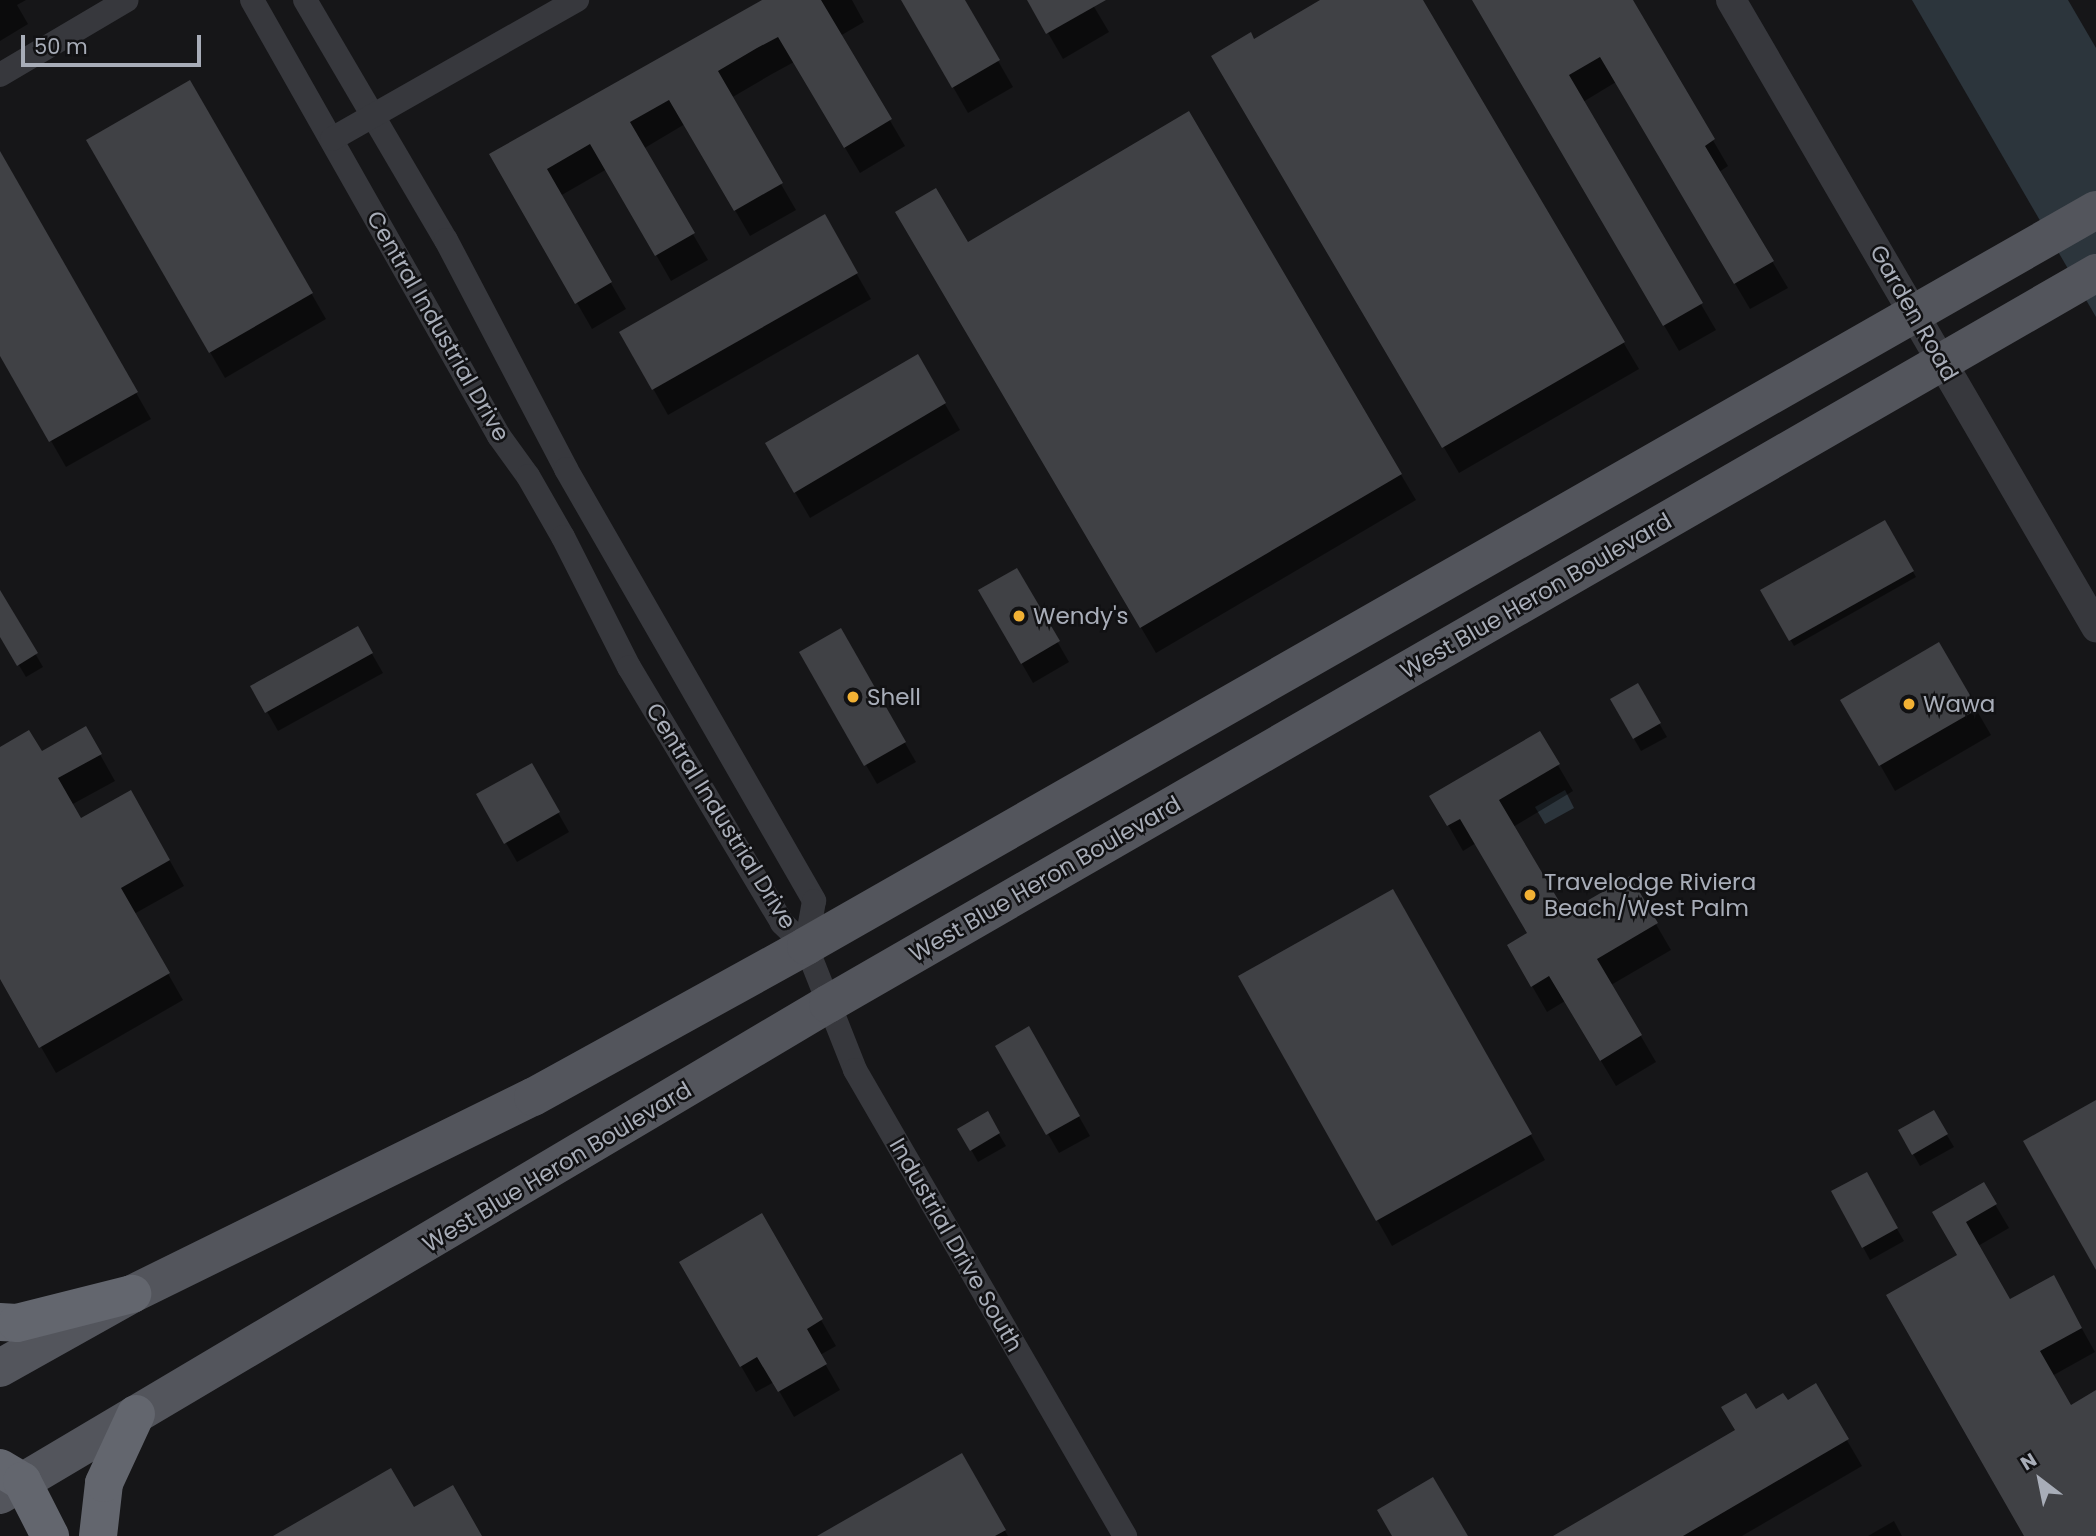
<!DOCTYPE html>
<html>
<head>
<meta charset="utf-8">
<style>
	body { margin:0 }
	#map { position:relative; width:2096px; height:1536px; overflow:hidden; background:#161618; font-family:Poppins,sans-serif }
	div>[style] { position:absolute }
	.water>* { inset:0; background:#2c353c }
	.shadow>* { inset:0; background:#0007 }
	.building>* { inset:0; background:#404145 }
	.minor>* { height:24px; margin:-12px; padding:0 12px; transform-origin:12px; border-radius:12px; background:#37383d }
	.tertiary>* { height:30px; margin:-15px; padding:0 15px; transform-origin:15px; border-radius:15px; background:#37383d }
	.primary>* { height:38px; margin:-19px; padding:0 19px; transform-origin:19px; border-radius:19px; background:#53555c }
	.motorway>* { height:38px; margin:-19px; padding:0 19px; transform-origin:19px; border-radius:19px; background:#63666e }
	.dots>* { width:19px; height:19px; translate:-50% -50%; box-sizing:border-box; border:4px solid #111113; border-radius:50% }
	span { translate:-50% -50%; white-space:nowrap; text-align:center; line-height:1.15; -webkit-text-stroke:5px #111113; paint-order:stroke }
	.street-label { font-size:23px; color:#a8adb8 }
	.poi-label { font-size:23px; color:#a8adb8 }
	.left { translate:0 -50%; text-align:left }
	.north { position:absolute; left:2005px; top:1445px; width:70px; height:70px; -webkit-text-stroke:5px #111113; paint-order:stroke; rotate:328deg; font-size:19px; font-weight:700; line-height:28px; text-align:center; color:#a8adb8 }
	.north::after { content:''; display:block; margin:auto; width:24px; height:32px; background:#a8adb8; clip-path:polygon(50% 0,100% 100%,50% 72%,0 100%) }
	.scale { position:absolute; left:21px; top:35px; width:180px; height:32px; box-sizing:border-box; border:4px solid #a8adb8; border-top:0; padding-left:9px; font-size:21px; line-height:24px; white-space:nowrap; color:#a8adb8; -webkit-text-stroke:5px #111113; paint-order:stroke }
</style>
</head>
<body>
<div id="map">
	<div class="water">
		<div style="clip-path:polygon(1912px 0,2068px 0,2096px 48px,2096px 317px)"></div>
		<div style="clip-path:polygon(1565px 790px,1574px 808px,1545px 824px,1535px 807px)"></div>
	</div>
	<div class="shadow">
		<div style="clip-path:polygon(0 0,26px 0,17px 5px,28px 24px,0 41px)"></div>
		<div style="clip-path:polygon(763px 0,852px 0,864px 22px,840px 36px,905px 146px,860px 173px,794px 62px,772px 74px,731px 98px,796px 210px,750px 236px,685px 124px,643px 149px,708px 260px,671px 281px,607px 169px,560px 196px,626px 309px,592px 329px,491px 154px)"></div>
		<div style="clip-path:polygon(903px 0,963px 0,1013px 87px,968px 113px)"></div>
		<div style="clip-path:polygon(1029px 0,1090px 0,1109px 32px,1063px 59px)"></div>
		<div style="clip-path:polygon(1323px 0,1421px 0,1639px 369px,1459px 473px,1213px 56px,1254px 41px)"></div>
		<div style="clip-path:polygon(1474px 0,1631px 0,1728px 166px,1719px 172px,1788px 288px,1750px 309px,1616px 82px,1583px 102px,1716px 330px,1679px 351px)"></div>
		<div style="clip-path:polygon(190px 82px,326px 319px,225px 378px,88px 141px)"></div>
		<div style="clip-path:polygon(1188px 114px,1416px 500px,1156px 653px,897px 213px,967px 244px)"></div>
		<div style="clip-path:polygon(7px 167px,151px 419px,66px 467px,0 352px,0 171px)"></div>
		<div style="clip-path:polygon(824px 217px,871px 299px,668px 415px,621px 332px)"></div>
		<div style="clip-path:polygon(917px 356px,960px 430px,810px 518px,767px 444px)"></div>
		<div style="clip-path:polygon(1885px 522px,1916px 577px,1794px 646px,1762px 590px)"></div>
		<div style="clip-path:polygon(1016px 570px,1069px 662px,1033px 683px,980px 591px)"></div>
		<div style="clip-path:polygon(11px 612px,43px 667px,26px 677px,0 634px,0 619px)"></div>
		<div style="clip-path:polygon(357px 628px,383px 673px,278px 731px,253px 687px)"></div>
		<div style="clip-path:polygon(840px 631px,916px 762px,877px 784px,801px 653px)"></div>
		<div style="clip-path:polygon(1938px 644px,1991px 735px,1895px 791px,1843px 700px)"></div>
		<div style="clip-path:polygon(1637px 685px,1667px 737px,1641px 751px,1612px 700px)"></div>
		<div style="clip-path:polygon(85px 728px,115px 781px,71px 805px,80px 821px,146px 818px,184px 886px,134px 914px,183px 1000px,56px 1073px,0 976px,0 749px,41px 753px)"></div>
		<div style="clip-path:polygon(1539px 733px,1573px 791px,1513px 827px,1566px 916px,1629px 878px,1671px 950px,1611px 985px,1656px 1062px,1616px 1086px,1565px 1001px,1547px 1012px,1509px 946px,1529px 934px,1476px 843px,1463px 851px,1432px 797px)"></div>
		<div style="clip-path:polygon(531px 765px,569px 832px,517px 862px,478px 795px)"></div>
		<div style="clip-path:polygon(1393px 891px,1545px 1160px,1392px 1246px,1240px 977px)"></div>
		<div style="clip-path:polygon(1029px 1028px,1090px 1136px,1059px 1153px,997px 1046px)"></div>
		<div style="clip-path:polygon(1933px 1112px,1954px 1147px,1920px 1166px,1900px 1131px)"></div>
		<div style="clip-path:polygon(987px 1114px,1006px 1146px,978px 1162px,960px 1130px)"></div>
		<div style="clip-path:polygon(1866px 1175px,1904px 1241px,1870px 1260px,1833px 1192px)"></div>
		<div style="clip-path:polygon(1983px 1184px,2009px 1228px,1978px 1246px,2010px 1302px,2067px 1302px,2095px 1352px,2052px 1376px,2070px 1407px,2096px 1392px,2096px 1536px,2026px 1536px,1959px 1255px,1934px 1213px)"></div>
		<div style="clip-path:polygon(761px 1216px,836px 1346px,820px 1355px,840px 1390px,794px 1417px,774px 1382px,756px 1392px,681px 1262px)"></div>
		<div style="clip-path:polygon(1815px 1386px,1862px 1466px,1742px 1536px,1582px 1536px,1737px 1431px)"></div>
		<div style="clip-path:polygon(961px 1455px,1008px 1536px,821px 1536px)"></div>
		<div style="clip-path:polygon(1894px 1521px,1902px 1536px,1868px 1536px)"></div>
	</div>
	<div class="building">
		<div style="clip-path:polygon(762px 0,821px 0,892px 119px,844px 148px,778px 37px,757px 48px,718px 71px,783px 183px,734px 211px,669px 100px,630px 122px,695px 233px,655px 256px,590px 144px,547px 169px,612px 282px,575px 304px,489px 154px)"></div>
		<div style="clip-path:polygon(901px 0,965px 0,1000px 60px,952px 88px)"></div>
		<div style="clip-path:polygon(1027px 0,1106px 0,1046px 34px)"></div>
		<div style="clip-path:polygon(1320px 0,1423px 0,1625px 342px,1442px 448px,1211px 56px,1251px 32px,1254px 39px)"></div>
		<div style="clip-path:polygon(1472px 0,1633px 0,1715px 139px,1705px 146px,1774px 261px,1734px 284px,1600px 57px,1569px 75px,1703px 303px,1663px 326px)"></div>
		<div style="clip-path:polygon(190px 80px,313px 293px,209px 353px,86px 140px)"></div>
		<div style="clip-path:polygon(1189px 111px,1402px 474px,1140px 628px,895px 212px,936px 188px,968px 242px)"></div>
		<div style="clip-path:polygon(0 151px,138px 392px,49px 442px,0 356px)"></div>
		<div style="clip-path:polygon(825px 214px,858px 273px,652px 390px,619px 332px)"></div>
		<div style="clip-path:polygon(918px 354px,946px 403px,794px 493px,765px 443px)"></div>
		<div style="clip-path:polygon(1885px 520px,1914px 571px,1789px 641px,1760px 590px)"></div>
		<div style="clip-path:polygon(1017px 568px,1060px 641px,1021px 664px,978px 590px)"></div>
		<div style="clip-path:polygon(0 590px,38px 653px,17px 666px,0 637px)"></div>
		<div style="clip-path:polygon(358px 626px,373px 653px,265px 713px,250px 686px)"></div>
		<div style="clip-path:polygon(841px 628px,906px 742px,864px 766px,799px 652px)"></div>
		<div style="clip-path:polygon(1939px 642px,1978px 709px,1879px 766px,1840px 700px)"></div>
		<div style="clip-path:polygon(1638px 683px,1661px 723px,1633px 739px,1610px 699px)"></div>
		<div style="clip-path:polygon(86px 726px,102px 754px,58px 778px,81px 818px,131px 790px,170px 860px,121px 888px,170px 973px,39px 1048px,0 979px,0 747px,29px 730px,42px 751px)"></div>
		<div style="clip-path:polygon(1540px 731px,1560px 764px,1499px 800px,1566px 913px,1630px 876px,1658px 923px,1597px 959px,1642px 1035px,1600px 1061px,1549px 976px,1531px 987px,1507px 945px,1527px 933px,1460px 819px,1447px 826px,1429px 796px)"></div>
		<div style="clip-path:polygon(532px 763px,560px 812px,504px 844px,476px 794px)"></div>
		<div style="clip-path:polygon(1393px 889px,1532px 1134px,1376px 1221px,1238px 976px)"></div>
		<div style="clip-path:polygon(1029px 1026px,1080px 1116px,1046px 1135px,995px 1046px)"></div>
		<div style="clip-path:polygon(2096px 1100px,2096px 1270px,2023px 1141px)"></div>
		<div style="clip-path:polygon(1934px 1110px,1948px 1134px,1912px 1155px,1898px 1130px)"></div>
		<div style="clip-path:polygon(988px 1111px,1000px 1133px,970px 1151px,957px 1129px)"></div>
		<div style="clip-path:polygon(1867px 1172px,1898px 1228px,1862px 1248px,1831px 1191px)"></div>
		<div style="clip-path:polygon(1984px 1182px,1997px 1204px,1966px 1222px,2010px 1299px,2054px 1275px,2082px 1328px,2040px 1351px,2071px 1405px,2096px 1390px,2096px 1536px,2024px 1536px,1886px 1295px,1957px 1255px,1932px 1212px)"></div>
		<div style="clip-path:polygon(762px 1213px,823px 1319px,807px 1329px,827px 1364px,778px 1392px,757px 1357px,740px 1367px,679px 1262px)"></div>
		<div style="clip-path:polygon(1816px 1383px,1849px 1439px,1683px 1536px,1553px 1536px,1735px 1430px,1721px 1407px,1746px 1393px,1756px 1409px,1783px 1393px,1788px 1400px)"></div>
		<div style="clip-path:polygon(962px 1453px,1006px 1530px,995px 1536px,817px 1536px)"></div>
		<div style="clip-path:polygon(391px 1468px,414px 1507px,453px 1485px,482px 1536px,273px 1536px)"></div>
		<div style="clip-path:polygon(1433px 1477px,1468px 1536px,1392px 1536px,1377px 1510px)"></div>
	</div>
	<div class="minor">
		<div style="left:252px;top:0;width:501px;rotate:60.47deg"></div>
		<div style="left:499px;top:436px;width:49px;rotate:54.1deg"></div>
		<div style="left:528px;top:476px;width:70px;rotate:60.2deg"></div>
		<div style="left:563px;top:537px;width:146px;rotate:63.1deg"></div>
		<div style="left:629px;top:667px;width:298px;rotate:59.1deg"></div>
		<div style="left:782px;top:923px;width:33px;rotate:44deg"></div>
		<div style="left:806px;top:946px;width:133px;rotate:68.4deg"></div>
		<div style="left:855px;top:1070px;width:539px;rotate:59.91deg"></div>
		<div style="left:305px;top:0;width:278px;rotate:59.6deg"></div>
		<div style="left:446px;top:240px;width:259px;rotate:62.3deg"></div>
		<div style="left:566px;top:469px;width:498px;rotate:60.1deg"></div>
		<div style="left:814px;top:901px;width:46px;rotate:100.1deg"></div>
		<div style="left:0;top:75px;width:147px;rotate:-30.6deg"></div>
		<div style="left:332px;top:139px;width:282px;rotate:-29.6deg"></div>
	</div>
	<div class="tertiary">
		<div style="left:1731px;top:0;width:726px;rotate:59.79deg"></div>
	</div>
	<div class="primary">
		<div style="left:0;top:1368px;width:151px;rotate:-29.3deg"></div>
		<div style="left:132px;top:1294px;width:447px;rotate:-26.2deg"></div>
		<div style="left:533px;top:1097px;width:312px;rotate:-28.9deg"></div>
		<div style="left:806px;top:946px;width:1485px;rotate:-29.71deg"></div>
		<div style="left:0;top:1495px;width:963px;rotate:-30.67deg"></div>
		<div style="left:828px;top:1004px;width:1464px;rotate:-29.96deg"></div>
	</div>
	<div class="motorway">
		<div style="left:0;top:1322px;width:17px;rotate:3deg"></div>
		<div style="left:17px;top:1323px;width:119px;rotate:-14.2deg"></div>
		<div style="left:0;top:1468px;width:26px;rotate:31deg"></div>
		<div style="left:22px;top:1481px;width:62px;rotate:63deg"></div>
		<div style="left:98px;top:1536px;width:53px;rotate:-83.5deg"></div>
		<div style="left:104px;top:1483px;width:76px;rotate:-65.1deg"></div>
	</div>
	<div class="dots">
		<div style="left:1019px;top:616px;background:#f2b134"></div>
		<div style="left:853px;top:697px;background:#f2b134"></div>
		<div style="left:1909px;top:704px;background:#f2b134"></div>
		<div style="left:1530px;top:895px;background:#f2b134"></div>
	</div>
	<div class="street-label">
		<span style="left:1914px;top:313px;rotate:60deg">Garden Road</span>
		<span style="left:438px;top:326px;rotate:60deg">Central Industrial Drive</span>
		<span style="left:1536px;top:596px;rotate:-30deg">West Blue Heron Boulevard</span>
		<span style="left:721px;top:816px;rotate:58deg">Central Industrial Drive</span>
		<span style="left:1045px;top:879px;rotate:-30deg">West Blue Heron Boulevard</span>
		<span style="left:557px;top:1167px;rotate:-31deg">West Blue Heron Boulevard</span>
		<span style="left:956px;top:1245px;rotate:60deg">Industrial Drive South</span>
	</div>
	<div class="poi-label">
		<span class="left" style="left:1033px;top:616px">Wendy's</span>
		<span class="left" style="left:867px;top:697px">Shell</span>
		<span class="left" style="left:1923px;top:704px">Wawa</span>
		<span class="left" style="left:1544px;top:895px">Travelodge Riviera<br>Beach/West Palm</span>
	</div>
	<div class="north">N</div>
	<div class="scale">50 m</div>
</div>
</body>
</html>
